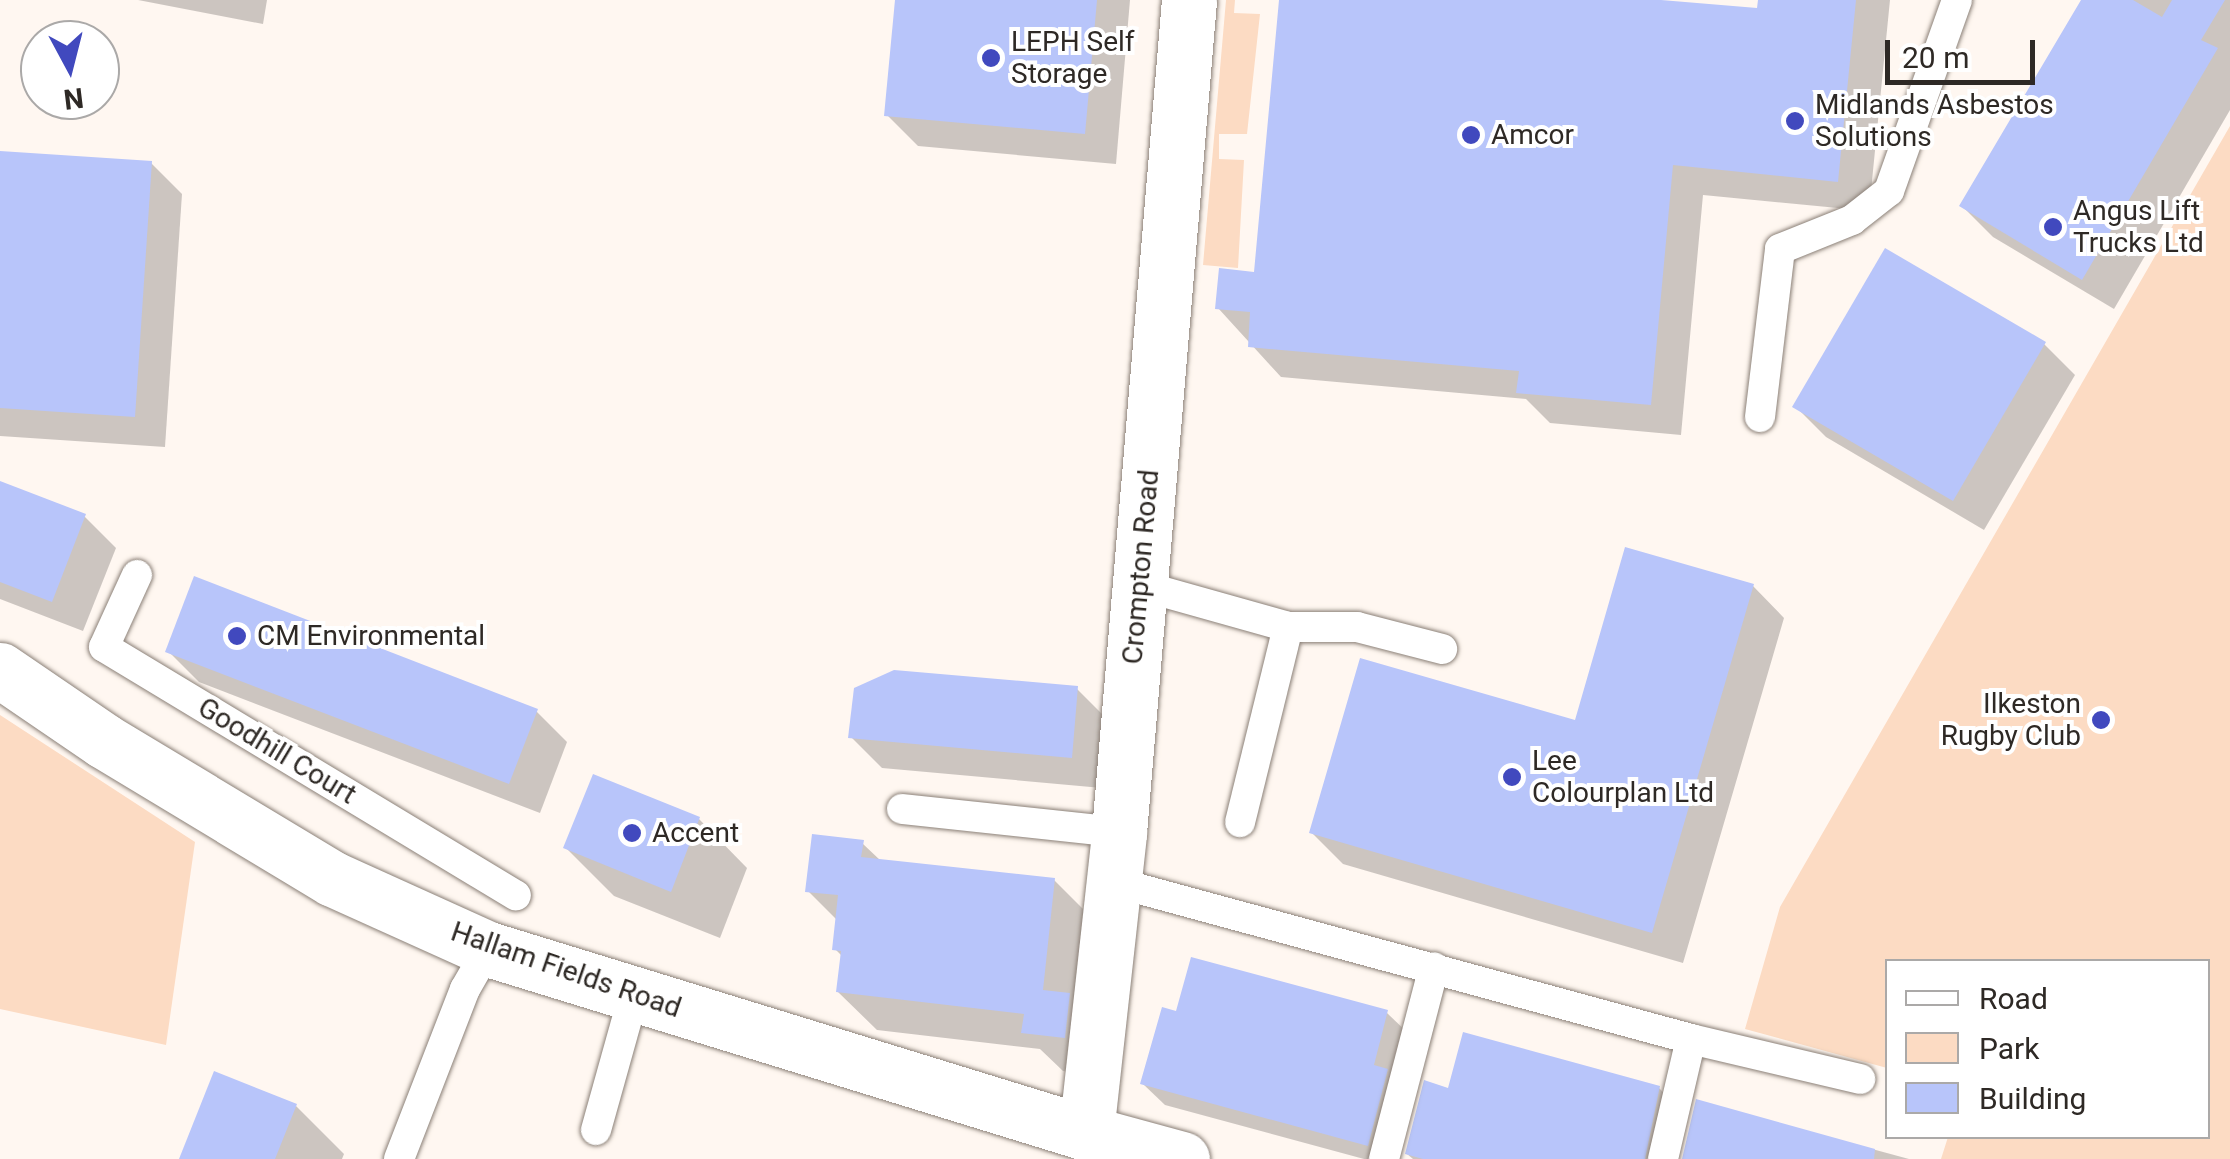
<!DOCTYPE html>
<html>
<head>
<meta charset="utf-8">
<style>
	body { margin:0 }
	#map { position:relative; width:2230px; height:1159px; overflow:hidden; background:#fff7f1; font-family:Roboto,sans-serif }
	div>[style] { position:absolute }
	.green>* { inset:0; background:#fcdbc3 }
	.shadow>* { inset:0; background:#0003 }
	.building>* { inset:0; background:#b8c5fa }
	.roads { filter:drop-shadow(0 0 2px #8b8077) drop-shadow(0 0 2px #8b8077) }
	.service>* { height:30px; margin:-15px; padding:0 15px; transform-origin:15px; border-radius:15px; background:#fff }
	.minor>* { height:55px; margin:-27.5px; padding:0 27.5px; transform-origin:27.5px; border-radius:27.5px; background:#fff }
	.tertiary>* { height:55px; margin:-27.5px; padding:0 27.5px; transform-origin:27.5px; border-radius:27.5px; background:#fff }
	.dots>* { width:28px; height:28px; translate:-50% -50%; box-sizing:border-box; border:5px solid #fff; border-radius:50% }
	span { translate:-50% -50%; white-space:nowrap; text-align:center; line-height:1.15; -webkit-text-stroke:8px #fff; paint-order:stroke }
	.poi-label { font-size:28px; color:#2e2925 }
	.left { translate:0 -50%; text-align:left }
	.right { translate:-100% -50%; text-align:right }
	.street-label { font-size:28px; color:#2e2925 }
	.legend { position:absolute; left:1885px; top:959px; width:325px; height:180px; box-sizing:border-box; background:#fff; border:2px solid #aba9a8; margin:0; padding:12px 18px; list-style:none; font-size:30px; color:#2e2925 }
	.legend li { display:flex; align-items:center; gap:20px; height:50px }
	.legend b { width:50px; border:2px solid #aba9a8 }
	.north { position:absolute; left:20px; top:20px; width:100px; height:100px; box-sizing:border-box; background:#fff; border:2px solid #aba9a8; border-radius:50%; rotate:173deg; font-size:28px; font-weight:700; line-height:40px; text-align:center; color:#2e2925 }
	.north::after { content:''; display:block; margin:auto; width:35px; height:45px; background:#4149be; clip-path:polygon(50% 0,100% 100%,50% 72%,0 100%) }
	.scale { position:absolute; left:1885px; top:40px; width:150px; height:45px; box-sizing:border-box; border:5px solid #2e2925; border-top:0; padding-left:12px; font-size:30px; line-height:35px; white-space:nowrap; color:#2e2925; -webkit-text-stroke:8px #fff; paint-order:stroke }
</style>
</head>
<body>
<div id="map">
	<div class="green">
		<div style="clip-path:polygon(1226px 0,1235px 0,1234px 13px,1260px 14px,1247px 134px,1219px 134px,1219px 159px,1244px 160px,1238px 268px,1203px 265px)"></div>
		<div style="clip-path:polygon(2230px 126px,2230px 1159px,1941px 1159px,1948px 1137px,2208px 1136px,2208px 962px,1888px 962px,1887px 1068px,1745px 1029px,1780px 907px)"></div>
		<div style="clip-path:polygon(0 715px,195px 842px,166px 1045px,0 1009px)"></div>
	</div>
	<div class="shadow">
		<div style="clip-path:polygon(138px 0,267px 0,263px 24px)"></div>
		<div style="clip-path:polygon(898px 0,1130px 0,1116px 164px,918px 146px,887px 115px)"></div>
		<div style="clip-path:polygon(1281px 0,1633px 0,1759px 11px,1760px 0,1890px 0,1869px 211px,1703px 195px,1681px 435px,1550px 423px,1526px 399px,1281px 377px,1218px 308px,1257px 274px)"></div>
		<div style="clip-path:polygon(2083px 0,2230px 0,2230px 110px,2114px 309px,1993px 237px,1962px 206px)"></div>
		<div style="clip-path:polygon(0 153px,151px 163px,182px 194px,165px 447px,0 436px)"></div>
		<div style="clip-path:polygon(2044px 344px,2075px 375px,1984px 530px,1826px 437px,1795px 406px)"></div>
		<div style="clip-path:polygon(0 484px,85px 517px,116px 548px,83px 631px,0 599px)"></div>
		<div style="clip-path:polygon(1753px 586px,1784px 618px,1683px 963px,1343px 864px,1312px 833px,1576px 723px)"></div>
		<div style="clip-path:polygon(168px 651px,536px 711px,567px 742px,540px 813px,199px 682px)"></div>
		<div style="clip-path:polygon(1077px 689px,1108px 720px,1102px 788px,882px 768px,851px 737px)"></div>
		<div style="clip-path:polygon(699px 819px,747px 868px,720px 938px,614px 896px,566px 848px)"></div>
		<div style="clip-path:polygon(862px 843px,881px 861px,1054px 880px,1093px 919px,1103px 1076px,1063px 1071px,1040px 1049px,877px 1030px,838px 992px,843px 957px,835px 949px,838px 921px,808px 891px)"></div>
		<div style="clip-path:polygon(1387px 1013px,1409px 1034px,1391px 1159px,1364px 1159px,1165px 1105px,1143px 1084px)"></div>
		<div style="clip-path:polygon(1659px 1088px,1680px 1110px,1670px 1159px,1413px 1159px,1407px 1154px,1449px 1091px)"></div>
		<div style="clip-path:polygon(1698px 1102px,1909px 1159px,1685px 1159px)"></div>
		<div style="clip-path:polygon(296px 1106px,344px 1154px,342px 1159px,181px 1159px)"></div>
	</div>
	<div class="building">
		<div style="clip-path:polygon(895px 0,1097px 0,1085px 134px,884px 116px)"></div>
		<div style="clip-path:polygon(1279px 0,1661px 0,1757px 8px,1758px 0,1856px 0,1838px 182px,1673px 165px,1651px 405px,1516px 393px,1519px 371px,1248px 347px,1250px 312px,1215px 309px,1219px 268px,1254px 272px)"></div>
		<div style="clip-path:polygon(2081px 0,2133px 0,2162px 17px,2172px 0,2225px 0,2201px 40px,2218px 48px,2082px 280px,1959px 206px)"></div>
		<div style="clip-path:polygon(0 151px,152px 161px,135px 417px,0 408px)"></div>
		<div style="clip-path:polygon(1885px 248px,2046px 342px,1953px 501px,1792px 407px)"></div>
		<div style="clip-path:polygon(0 481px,86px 514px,52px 602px,0 582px)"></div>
		<div style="clip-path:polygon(1625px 547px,1754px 584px,1652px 933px,1309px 833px,1360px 658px,1575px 720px)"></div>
		<div style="clip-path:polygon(194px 576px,538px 709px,509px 784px,165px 652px)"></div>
		<div style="clip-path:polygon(894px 670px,1078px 686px,1072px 758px,848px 738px,854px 688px)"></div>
		<div style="clip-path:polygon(593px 774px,700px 817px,671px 892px,563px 848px)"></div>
		<div style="clip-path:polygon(812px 834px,864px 840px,861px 857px,1055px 878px,1043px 990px,1070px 993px,1065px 1038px,1021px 1033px,1024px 1014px,836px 992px,841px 951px,832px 950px,838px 895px,805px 892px)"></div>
		<div style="clip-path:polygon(1191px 957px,1388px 1010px,1374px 1065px,1388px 1069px,1368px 1146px,1140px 1084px,1162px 1007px,1176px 1011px)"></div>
		<div style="clip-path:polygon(1463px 1032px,1660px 1086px,1645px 1159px,1423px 1159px,1405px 1154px,1424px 1080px,1448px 1088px)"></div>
		<div style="clip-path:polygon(214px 1071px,297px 1104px,275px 1159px,179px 1159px)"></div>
		<div style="clip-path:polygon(1696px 1099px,1875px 1149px,1874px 1159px,1682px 1159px)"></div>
	</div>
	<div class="roads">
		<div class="service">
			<div style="left:1760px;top:417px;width:169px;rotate:-83.2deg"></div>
			<div style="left:1780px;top:249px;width:78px;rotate:-21.9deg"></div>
			<div style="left:1852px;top:220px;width:47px;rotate:-38.1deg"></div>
			<div style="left:1889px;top:191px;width:203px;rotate:-70.4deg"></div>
			<div style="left:137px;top:575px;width:79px;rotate:114.6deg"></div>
			<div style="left:104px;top:647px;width:481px;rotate:31.1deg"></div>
			<div style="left:1139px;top:585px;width:155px;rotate:15.7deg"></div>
			<div style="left:1288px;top:627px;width:201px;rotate:103.8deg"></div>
			<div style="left:1288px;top:627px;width:69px"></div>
			<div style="left:1357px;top:627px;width:88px;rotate:14.5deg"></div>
			<div style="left:902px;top:809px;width:218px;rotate:6.1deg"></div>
			<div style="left:1114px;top:882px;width:598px;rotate:15.22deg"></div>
			<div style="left:1691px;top:1039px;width:174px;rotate:13.3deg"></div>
			<div style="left:596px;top:1130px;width:141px;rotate:-74.4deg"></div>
			<div style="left:399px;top:1159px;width:182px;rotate:-68.8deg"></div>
			<div style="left:465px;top:989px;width:46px;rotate:-60.1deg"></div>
			<div style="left:1384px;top:1159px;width:198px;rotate:-75.4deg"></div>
			<div style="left:1663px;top:1159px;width:123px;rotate:-76.9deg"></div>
		</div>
		<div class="minor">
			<div style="left:0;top:670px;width:126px;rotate:34.3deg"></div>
			<div style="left:104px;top:741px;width:267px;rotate:31.1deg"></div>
			<div style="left:333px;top:879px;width:170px;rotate:24.3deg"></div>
			<div style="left:488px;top:949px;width:626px;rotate:17.1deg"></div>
		</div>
		<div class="tertiary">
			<div style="left:1182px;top:1159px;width:99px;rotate:-164.8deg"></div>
			<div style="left:1086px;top:1133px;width:303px;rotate:-83.7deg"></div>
			<div style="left:1119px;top:832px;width:835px;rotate:-85.19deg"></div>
		</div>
	</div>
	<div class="dots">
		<div style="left:991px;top:58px;background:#4149be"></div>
		<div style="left:1795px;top:121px;background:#4149be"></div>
		<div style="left:1471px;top:135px;background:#4149be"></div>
		<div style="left:2053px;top:227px;background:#4149be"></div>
		<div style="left:237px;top:636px;background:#4149be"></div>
		<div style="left:2101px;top:720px;background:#4149be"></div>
		<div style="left:1512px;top:777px;background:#4149be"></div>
		<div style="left:632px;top:833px;background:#4149be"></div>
	</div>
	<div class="poi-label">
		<span class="left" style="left:1011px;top:58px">LEPH Self<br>Storage</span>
		<span class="left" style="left:1815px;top:121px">Midlands Asbestos<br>Solutions</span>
		<span class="left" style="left:1491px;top:135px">Amcor</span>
		<span class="left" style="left:2073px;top:227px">Angus Lift<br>Trucks Ltd</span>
		<span class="left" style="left:257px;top:636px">CM Environmental</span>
		<span class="right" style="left:2081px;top:720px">Ilkeston<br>Rugby Club</span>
		<span class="left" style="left:1532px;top:777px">Lee<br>Colourplan Ltd</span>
		<span class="left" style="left:652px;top:833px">Accent</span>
	</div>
	<div class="street-label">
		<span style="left:1141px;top:567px;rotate:-85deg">Crompton Road</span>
		<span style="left:277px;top:751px;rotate:31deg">Goodhill Court</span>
		<span style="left:566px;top:970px;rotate:19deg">Hallam Fields Road</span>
	</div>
	<ul class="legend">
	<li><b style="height:12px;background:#fff"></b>Road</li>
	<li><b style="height:28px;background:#fcdbc3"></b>Park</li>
	<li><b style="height:28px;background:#b8c5fa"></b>Building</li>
	</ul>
	<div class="north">N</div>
	<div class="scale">20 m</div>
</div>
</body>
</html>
